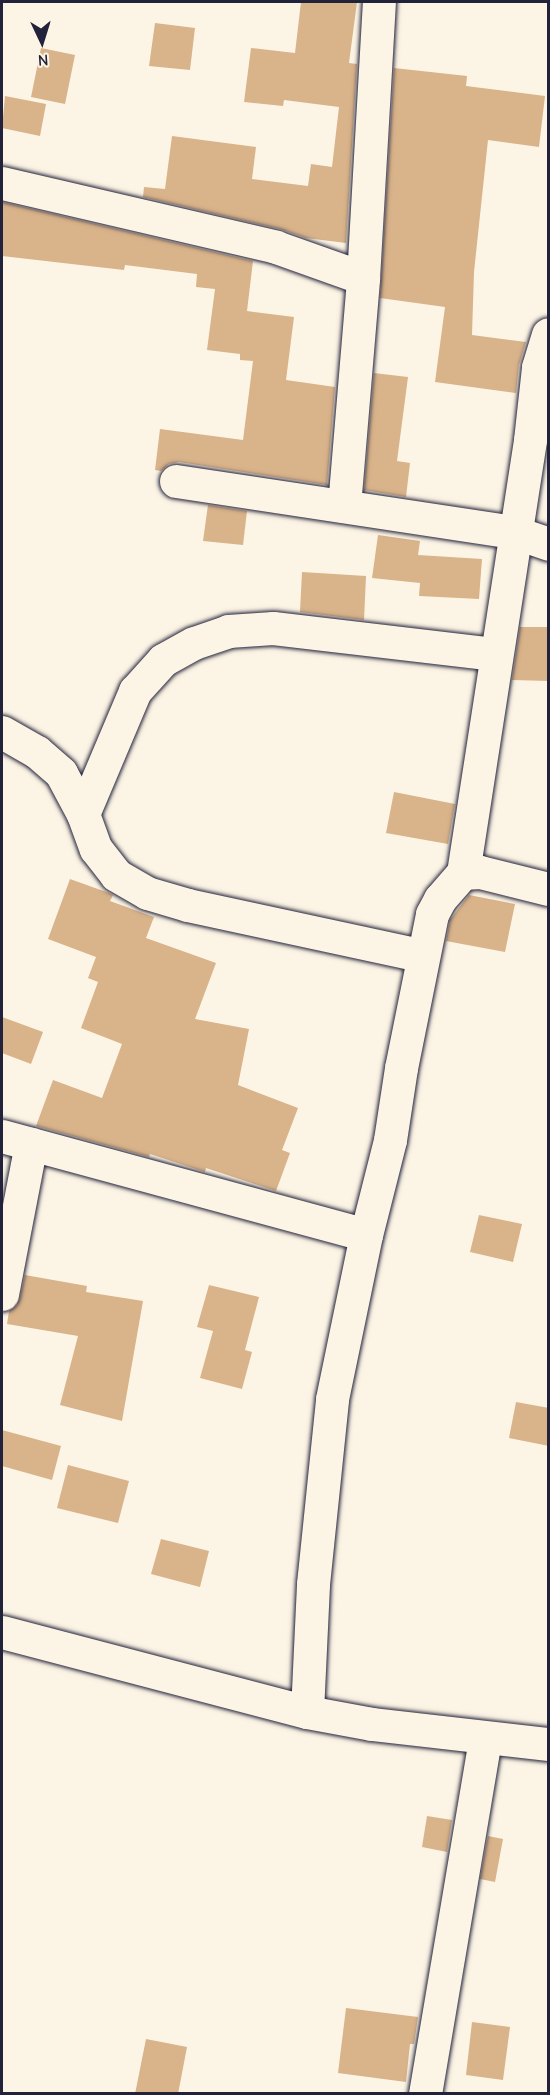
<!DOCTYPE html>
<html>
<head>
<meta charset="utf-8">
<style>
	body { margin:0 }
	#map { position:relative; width:550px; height:2095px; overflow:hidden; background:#fcf5e5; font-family:"Comic Neue",sans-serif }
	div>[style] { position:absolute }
	.building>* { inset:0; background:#d9b38a }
	.roads { filter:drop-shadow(0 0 2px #22223b) drop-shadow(0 0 2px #22223b) }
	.minor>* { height:33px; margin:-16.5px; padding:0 16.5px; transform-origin:16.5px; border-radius:16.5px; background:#fcf5e5 }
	span { translate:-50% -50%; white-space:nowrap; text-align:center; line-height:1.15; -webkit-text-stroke:6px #fcf5e5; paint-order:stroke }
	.frame { position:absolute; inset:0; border:3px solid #22223b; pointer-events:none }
	.north { position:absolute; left:12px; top:12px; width:60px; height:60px; -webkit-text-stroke:4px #fcf5e5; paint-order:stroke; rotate:176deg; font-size:16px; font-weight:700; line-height:24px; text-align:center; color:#22223b }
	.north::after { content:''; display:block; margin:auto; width:21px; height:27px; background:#22223b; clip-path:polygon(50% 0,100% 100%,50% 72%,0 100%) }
</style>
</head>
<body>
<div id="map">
	<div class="building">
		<div style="clip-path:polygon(301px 2px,357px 2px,349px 63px,357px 64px,346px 243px,306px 238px,280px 229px,143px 197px,144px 187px,165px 189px,172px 136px,256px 147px,252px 179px,308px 186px,311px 164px,332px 167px,339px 107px,284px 100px,283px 106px,244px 102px,251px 48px,295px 53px)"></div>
		<div style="clip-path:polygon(155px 23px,195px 28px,190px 70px,149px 66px)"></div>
		<div style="clip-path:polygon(41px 48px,75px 55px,65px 104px,31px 97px)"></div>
		<div style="clip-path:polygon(394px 68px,467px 76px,466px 86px,545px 96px,539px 147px,488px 140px,474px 272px,472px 335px,526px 342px,519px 365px,516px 393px,435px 382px,445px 307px,380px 298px)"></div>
		<div style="clip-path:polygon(5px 96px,46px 104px,40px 136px,2px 128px)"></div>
		<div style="clip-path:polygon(2px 202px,253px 261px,247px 311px,294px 317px,286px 380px,335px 387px,327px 485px,179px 462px,169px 464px,161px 471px,155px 470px,160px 429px,243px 440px,253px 361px,240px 360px,240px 354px,207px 350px,215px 289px,196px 287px,197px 274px,125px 265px,124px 270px,2px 256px)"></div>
		<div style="clip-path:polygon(374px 373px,408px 377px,397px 461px,410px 463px,406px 497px,364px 490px)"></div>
		<div style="clip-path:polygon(208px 505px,247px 511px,243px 545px,203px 541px)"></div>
		<div style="clip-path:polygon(378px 535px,420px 541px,418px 555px,482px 559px,479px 599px,419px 596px,420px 583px,372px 578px)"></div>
		<div style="clip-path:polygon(302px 572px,366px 576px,364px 620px,300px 612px)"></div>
		<div style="clip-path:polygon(520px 627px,549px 627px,549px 681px,512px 680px)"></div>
		<div style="clip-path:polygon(394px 792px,455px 804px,448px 844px,386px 833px)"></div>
		<div style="clip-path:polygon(70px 879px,109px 893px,113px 895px,110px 901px,154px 917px,146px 938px,216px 963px,195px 1019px,249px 1029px,238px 1085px,298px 1108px,282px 1150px,290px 1153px,276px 1191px,206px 1168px,205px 1172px,150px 1154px,149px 1157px,36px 1126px,53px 1080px,102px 1098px,122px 1044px,81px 1028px,98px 982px,88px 978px,96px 957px,48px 939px)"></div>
		<div style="clip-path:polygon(469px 895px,515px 904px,505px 952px,446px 941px,450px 920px)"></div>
		<div style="clip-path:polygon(2px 1017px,43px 1032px,31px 1064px,2px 1053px)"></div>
		<div style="clip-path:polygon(479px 1215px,522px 1224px,513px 1262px,470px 1252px)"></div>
		<div style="clip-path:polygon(25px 1275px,87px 1286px,86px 1292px,143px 1301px,122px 1421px,60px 1405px,78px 1336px,7px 1324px,9px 1311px,16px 1306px,20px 1298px)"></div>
		<div style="clip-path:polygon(209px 1285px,259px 1297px,245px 1350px,252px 1352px,242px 1389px,200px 1378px,213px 1331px,197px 1327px)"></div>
		<div style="clip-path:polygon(516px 1402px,549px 1408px,549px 1446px,509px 1438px)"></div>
		<div style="clip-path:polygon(2px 1430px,61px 1446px,52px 1480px,2px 1466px)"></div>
		<div style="clip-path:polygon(68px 1465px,129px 1481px,118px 1523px,57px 1508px)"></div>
		<div style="clip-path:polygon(161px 1539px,209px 1551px,200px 1587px,151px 1574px)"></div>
		<div style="clip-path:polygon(427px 1816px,452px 1820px,447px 1852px,422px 1847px)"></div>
		<div style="clip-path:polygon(488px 1836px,503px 1839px,495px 1882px,480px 1879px)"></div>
		<div style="clip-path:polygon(346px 2008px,418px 2017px,414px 2044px,410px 2044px,406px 2082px,338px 2073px)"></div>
		<div style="clip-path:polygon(472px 2022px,510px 2027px,503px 2080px,466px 2075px)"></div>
		<div style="clip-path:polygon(146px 2039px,187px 2047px,178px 2094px,135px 2094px)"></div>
	</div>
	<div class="roads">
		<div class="minor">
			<div style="left:2px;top:183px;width:281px;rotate:13.1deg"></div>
			<div style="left:276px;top:247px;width:92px;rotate:19.6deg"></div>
			<div style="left:176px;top:481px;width:342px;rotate:8.6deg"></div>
			<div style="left:514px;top:532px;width:36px;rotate:19deg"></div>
			<div style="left:344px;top:506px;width:229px;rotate:-85.2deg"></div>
			<div style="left:363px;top:278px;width:276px;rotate:-86.7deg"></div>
			<div style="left:2px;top:732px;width:40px;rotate:29.7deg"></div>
			<div style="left:37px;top:752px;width:32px;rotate:41deg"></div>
			<div style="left:61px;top:773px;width:47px;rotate:61.8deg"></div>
			<div style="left:83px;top:814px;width:37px;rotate:70deg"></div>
			<div style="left:96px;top:849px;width:33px;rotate:52deg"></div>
			<div style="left:116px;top:875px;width:36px;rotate:30deg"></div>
			<div style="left:147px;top:893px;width:43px;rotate:16.3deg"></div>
			<div style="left:188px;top:905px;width:240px;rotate:12.2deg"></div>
			<div style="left:83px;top:814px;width:134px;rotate:-67.1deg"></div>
			<div style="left:135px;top:691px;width:42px;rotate:-47.9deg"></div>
			<div style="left:163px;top:660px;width:35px;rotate:-29deg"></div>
			<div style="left:194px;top:643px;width:36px;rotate:-19deg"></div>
			<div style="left:228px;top:631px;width:45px;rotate:-3.8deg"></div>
			<div style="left:273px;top:628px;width:224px;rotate:6.7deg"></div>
			<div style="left:463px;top:873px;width:438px;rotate:-81.2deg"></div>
			<div style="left:530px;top:440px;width:73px;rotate:-83.7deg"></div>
			<div style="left:538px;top:367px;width:34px;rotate:-73deg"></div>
			<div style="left:2px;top:1136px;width:377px;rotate:15.2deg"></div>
			<div style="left:2px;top:1294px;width:153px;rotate:-79.1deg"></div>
			<div style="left:2px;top:1632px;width:315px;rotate:14.7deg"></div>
			<div style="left:307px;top:1712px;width:66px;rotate:10.5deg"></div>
			<div style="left:372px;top:1724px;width:177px;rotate:6.5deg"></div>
			<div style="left:307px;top:1712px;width:128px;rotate:-87.3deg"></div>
			<div style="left:313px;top:1584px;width:186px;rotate:-84.1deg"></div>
			<div style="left:332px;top:1399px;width:167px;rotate:-78.3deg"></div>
			<div style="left:366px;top:1235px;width:98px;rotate:-75.8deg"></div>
			<div style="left:390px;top:1140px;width:73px;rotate:-81.3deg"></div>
			<div style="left:401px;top:1068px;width:157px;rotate:-78.6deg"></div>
			<div style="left:432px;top:914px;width:17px;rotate:-62deg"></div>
			<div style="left:440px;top:899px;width:35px;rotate:-49deg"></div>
			<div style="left:463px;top:873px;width:17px;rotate:-3deg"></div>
			<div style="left:480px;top:872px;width:70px;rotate:14deg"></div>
			<div style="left:425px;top:2094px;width:361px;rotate:-80.4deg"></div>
		</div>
	</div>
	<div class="frame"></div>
	<div class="north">N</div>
</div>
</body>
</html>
